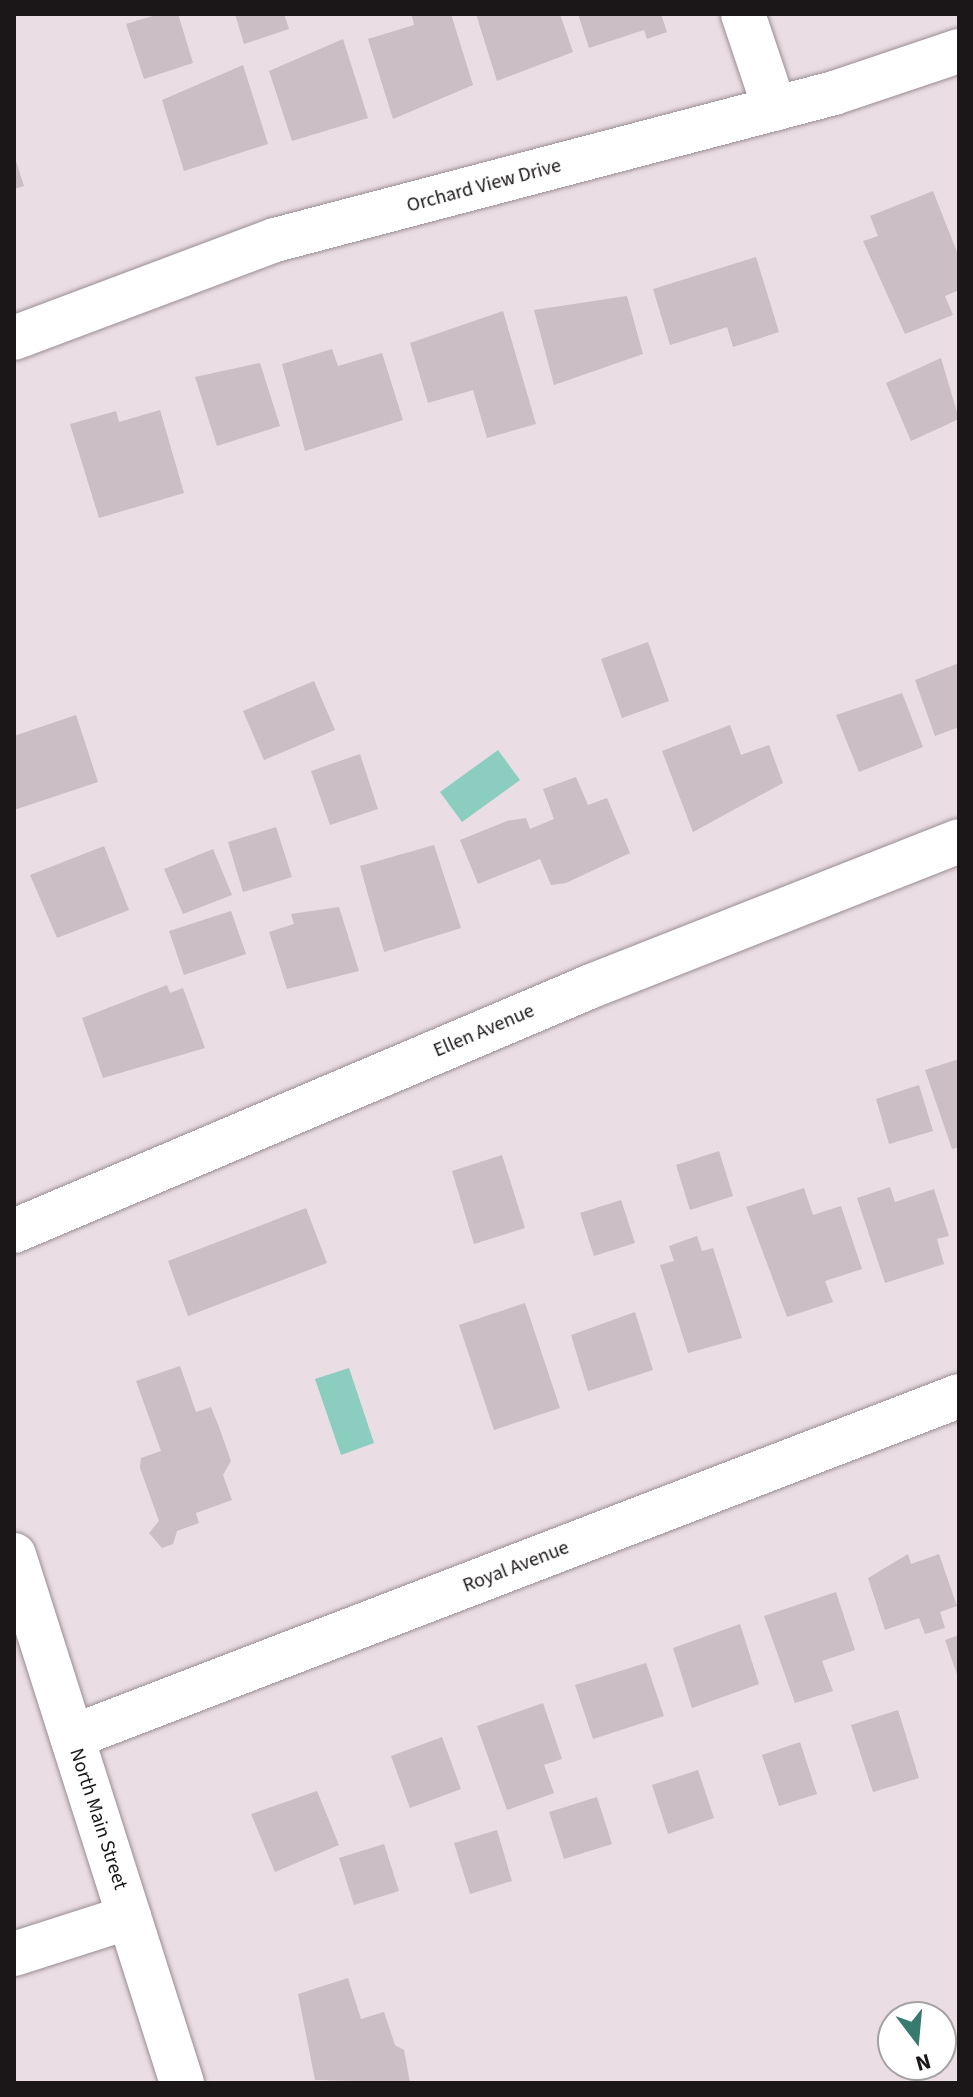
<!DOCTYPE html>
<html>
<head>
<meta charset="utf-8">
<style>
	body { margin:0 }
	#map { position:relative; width:973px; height:2097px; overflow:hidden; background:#eadde3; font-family:"Source Sans 3",sans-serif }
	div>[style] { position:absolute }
	.water>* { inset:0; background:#8bcec0 }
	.building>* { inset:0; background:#cbbec4 }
	.roads { filter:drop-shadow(0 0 2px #998d93) drop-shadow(0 0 2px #998d93) }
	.street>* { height:44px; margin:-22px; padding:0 22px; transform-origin:22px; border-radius:22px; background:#fff }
	.secondary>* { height:44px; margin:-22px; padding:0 22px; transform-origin:22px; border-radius:22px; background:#fff }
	span { translate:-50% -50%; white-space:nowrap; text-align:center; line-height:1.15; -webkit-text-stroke:6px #fff; paint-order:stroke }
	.street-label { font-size:20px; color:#1b1618 }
	.frame { position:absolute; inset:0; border:16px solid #1b1618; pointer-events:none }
	.north { position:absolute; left:877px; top:2001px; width:80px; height:80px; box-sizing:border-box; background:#fff; border:2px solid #a4a2a3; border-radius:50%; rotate:164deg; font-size:22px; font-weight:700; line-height:32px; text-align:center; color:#1b1618 }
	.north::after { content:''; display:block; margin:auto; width:28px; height:36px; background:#377b6f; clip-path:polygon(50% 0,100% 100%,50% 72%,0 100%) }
</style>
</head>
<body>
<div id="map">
	<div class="water">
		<div style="clip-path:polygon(498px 750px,520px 780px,462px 822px,440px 792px)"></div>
		<div style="clip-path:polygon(349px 1368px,374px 1443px,341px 1455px,315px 1379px)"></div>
	</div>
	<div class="building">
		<div style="clip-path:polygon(159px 14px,178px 14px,193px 63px,144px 79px,126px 24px)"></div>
		<div style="clip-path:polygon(235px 14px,284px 14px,289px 29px,244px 44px)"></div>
		<div style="clip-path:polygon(419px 14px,451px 14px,473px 85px,393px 119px,368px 39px,414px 25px,412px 16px)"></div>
		<div style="clip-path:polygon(476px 14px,560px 14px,573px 52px,497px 81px)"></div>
		<div style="clip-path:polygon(578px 14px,661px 14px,667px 32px,647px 39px,644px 30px,589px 48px)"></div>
		<div style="clip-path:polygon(343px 39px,368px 118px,292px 141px,269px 71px)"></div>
		<div style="clip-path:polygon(243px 65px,268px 144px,184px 171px,162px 100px)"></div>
		<div style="clip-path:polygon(14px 155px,24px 186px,14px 189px)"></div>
		<div style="clip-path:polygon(933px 191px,959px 257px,959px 290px,945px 296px,953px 315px,905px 334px,863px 241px,878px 236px,870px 216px)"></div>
		<div style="clip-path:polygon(756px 257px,779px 332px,733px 347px,727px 327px,670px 345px,653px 289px)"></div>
		<div style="clip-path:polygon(627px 296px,643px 354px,554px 385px,534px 310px)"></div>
		<div style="clip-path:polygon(503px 311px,536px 424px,487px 438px,473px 390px,428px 403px,410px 343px)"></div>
		<div style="clip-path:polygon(332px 349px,338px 366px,382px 353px,403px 420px,305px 451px,282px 364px)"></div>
		<div style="clip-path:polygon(941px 358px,959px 419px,911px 441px,886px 383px)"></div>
		<div style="clip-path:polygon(260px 363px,280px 426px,217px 446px,195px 377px)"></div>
		<div style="clip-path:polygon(160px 410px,184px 493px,99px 518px,70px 424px,116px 411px,119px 422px)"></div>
		<div style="clip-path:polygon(648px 642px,669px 701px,622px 718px,601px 659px)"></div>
		<div style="clip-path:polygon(959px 663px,959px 727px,935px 736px,915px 680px)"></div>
		<div style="clip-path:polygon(314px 681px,335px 730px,264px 760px,243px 711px)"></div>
		<div style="clip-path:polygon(902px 693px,923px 747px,859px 772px,836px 715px)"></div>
		<div style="clip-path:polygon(76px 715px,98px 782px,14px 810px,14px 736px)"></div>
		<div style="clip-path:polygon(730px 725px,741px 755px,769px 745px,783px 783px,693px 832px,662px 751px)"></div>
		<div style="clip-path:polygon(360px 754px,378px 809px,330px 825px,311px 771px)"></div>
		<div style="clip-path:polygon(576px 777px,588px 805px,607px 798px,630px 853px,566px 883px,551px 885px,540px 859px,478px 884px,460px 840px,507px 821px,526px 818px,530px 829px,554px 819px,543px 789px)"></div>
		<div style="clip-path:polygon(276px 827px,292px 877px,243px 892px,228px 842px)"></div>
		<div style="clip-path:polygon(434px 845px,461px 928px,384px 952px,360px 866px)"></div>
		<div style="clip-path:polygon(104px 846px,129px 910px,57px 938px,30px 875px)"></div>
		<div style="clip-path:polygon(213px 849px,232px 895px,183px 914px,164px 869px)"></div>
		<div style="clip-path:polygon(339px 907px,359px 971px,287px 989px,269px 932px,294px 924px,291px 914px)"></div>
		<div style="clip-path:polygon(231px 911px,246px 954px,184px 975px,169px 931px)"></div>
		<div style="clip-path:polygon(167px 985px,170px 993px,183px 988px,205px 1048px,103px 1078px,82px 1018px)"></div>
		<div style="clip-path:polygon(959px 1059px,959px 1147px,952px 1149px,925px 1070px)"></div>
		<div style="clip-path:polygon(919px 1085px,933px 1131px,889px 1144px,876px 1099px)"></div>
		<div style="clip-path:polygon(719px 1151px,733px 1196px,690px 1210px,676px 1165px)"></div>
		<div style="clip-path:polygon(502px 1155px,525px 1228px,474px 1244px,452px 1171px)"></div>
		<div style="clip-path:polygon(890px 1187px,895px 1202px,934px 1189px,949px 1236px,937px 1239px,944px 1264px,885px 1283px,857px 1198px)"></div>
		<div style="clip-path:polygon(804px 1188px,813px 1215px,841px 1206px,862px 1269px,825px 1281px,833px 1302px,787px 1317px,746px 1207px)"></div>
		<div style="clip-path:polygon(621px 1200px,635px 1243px,594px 1256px,580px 1213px)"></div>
		<div style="clip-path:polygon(306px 1208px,327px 1263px,188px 1316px,168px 1261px)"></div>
		<div style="clip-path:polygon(697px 1236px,702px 1251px,713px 1248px,742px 1338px,688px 1353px,660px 1265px,674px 1261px,669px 1246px)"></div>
		<div style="clip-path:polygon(525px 1303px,560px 1408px,494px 1430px,459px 1325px)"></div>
		<div style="clip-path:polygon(635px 1312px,653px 1370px,588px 1391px,571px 1335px)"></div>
		<div style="clip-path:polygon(180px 1366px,196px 1412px,211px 1407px,219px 1427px,231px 1461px,223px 1475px,232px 1500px,196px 1513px,199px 1523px,177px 1531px,173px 1544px,162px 1548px,149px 1533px,159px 1521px,140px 1468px,141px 1458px,161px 1451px,136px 1381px)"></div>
		<div style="clip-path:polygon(908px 1554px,911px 1564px,939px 1554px,957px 1606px,940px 1612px,945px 1628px,925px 1634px,919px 1618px,885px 1630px,868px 1578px)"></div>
		<div style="clip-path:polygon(836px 1592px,855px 1650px,822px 1661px,833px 1691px,795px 1703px,764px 1616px)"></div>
		<div style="clip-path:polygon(740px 1624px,759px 1684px,692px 1708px,673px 1648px)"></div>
		<div style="clip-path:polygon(959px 1635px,959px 1680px,945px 1640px)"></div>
		<div style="clip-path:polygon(646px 1663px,664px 1716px,593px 1739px,575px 1685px)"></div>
		<div style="clip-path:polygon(543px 1703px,562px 1759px,544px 1765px,554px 1793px,507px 1810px,477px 1726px)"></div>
		<div style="clip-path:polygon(898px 1710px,919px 1778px,873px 1792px,851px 1725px)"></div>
		<div style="clip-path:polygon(442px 1737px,461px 1789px,410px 1808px,391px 1756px)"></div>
		<div style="clip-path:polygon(800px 1742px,817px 1794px,779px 1806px,762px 1755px)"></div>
		<div style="clip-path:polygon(698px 1770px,714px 1818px,668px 1834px,652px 1785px)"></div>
		<div style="clip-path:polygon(317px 1791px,339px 1845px,275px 1872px,251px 1814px)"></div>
		<div style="clip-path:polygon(597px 1797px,612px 1844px,564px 1859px,549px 1812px)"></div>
		<div style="clip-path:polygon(497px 1830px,512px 1881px,470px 1894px,454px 1843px)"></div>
		<div style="clip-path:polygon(384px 1844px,399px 1891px,354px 1905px,339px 1858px)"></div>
		<div style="clip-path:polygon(348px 1978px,361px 2019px,384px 2012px,395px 2045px,404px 2050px,410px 2083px,315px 2080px,298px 1994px)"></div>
	</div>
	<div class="roads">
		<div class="street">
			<div style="left:743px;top:14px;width:100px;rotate:71.4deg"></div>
			<div style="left:14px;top:338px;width:279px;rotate:-20.6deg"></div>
			<div style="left:275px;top:240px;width:578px;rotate:-14.73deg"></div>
			<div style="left:834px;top:93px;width:132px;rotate:-18.6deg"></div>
			<div style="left:14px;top:1231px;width:625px;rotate:-22.99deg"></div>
			<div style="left:589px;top:987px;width:398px;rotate:-21.5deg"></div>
			<div style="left:72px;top:1737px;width:950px;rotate:-21.03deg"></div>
			<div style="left:14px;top:1954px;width:121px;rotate:-17.8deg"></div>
		</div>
		<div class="secondary">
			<div style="left:14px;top:1555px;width:554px;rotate:72.35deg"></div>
		</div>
	</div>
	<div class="street-label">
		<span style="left:484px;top:186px;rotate:-15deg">Orchard View Drive</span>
		<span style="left:484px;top:1031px;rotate:-23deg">Ellen Avenue</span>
		<span style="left:516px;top:1567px;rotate:-21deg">Royal Avenue</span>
		<span style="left:98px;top:1819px;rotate:72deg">North Main Street</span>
	</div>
	<div class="frame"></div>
	<div class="north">N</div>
</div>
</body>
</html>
